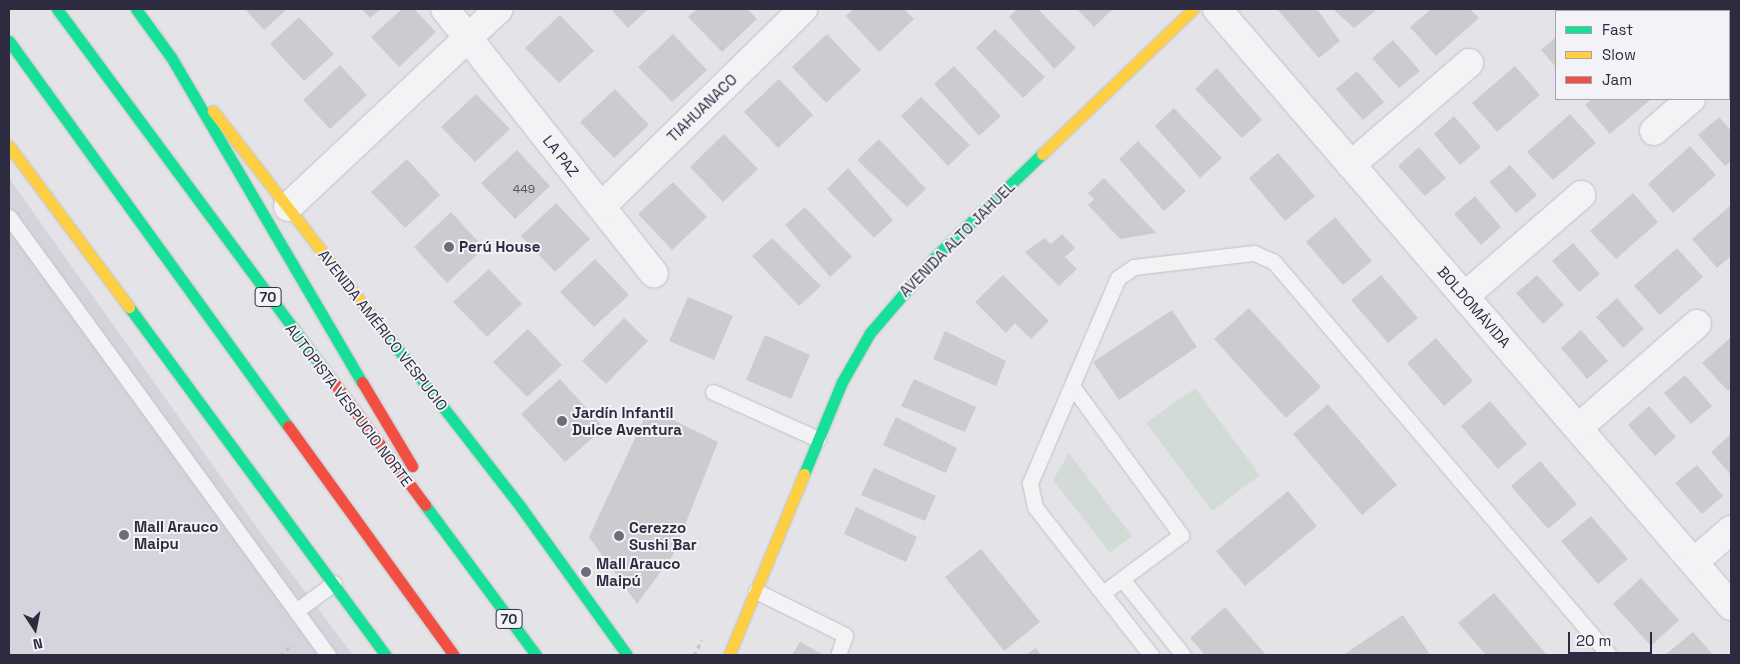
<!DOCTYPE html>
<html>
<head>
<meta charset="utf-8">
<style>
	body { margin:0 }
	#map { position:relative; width:1740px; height:664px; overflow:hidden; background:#e4e4e8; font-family:"Space Grotesk",sans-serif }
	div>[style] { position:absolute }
	.built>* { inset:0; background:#d5d4dc }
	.green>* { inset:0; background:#d2dbd6 }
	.building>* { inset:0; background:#cbcbd0 }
	.path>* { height:3px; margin-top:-1.5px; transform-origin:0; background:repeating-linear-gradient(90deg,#c3c3c8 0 4px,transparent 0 8px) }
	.roads { filter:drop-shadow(0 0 1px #c1c1c5) drop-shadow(0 0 1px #c1c1c5) }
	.lane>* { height:15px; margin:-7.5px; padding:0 7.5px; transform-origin:7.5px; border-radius:7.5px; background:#f3f3f5 }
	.street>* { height:28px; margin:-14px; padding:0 14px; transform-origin:14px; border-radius:14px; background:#f3f3f5 }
	.fast>* { height:11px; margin:-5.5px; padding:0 5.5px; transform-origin:5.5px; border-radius:5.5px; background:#16e098 }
	.slow>* { height:11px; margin:-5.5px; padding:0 5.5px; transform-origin:5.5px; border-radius:5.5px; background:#ffcf43 }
	.jam>* { height:11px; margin:-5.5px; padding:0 5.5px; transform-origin:5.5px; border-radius:5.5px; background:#f24e42 }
	.dots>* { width:14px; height:14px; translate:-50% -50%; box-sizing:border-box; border:2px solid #f2f2f7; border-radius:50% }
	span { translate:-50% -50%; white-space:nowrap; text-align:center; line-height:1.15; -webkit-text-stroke:4px #f2f2f7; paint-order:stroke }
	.number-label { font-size:12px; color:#565566 }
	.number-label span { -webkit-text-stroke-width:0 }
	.shield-label span { padding:1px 4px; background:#f2f2f7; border:1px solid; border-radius:4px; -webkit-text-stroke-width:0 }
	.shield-label { font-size:14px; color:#2d2b40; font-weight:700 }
	.street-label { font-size:15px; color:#2d2b40 }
	.poi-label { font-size:15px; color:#2d2b40; font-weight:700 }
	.left { translate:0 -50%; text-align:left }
	.frame { position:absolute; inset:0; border:10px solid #2d2b40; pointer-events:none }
	.legend { position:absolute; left:1555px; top:10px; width:175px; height:90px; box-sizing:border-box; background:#f2f2f7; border:1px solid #a3a2ae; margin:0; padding:6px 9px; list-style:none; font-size:15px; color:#2d2b40 }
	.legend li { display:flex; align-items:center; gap:10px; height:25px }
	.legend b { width:25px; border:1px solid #a3a2ae }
	.north { position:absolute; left:10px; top:604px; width:50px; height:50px; -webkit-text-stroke:4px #f2f2f7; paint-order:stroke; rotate:169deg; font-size:14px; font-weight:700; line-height:20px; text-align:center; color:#2d2b40 }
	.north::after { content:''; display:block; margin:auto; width:18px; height:22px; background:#2d2b40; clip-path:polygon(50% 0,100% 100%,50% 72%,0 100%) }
	.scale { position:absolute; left:1568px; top:632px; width:84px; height:22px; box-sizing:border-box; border:2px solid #2d2b40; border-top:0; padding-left:6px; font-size:15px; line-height:18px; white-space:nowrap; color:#2d2b40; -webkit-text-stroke:4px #f2f2f7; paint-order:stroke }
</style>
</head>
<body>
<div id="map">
	<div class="built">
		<div style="clip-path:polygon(9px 178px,261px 533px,353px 655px,9px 655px)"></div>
	</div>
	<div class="green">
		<div style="clip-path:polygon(1195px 388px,1260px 475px,1212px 511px,1146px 423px)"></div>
		<div style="clip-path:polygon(1069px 453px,1132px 536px,1110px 553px,1053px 480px)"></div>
	</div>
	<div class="building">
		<div style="clip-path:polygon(245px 9px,287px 9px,264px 30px)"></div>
		<div style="clip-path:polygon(362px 9px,381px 9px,370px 18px)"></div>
		<div style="clip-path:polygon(402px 9px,414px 9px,436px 32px,399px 67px,371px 37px)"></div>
		<div style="clip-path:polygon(611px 9px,648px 9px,628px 28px)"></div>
		<div style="clip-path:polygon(697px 9px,747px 9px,757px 19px,722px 52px,688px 17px)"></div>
		<div style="clip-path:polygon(854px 9px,904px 9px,914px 19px,879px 52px,846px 16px)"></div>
		<div style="clip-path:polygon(1017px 9px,1038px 9px,1076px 48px,1054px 69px,1009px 17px)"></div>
		<div style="clip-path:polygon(1077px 9px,1113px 9px,1094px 27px)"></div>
		<div style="clip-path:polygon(1277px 9px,1317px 9px,1340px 41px,1319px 58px)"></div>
		<div style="clip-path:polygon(1333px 9px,1373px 9px,1375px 11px,1354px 28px)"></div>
		<div style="clip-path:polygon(1431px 9px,1470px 9px,1479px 18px,1436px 56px,1410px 27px)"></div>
		<div style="clip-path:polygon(1598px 9px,1634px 9px,1637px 11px,1600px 11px)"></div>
		<div style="clip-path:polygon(560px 15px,594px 51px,559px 83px,525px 48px)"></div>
		<div style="clip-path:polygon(299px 17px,334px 54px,304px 81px,270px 44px)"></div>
		<div style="clip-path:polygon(995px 29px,1045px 77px,1023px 98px,976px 48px)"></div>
		<div style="clip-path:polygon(673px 34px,707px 70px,672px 102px,638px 67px)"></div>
		<div style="clip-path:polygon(827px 34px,861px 70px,826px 103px,792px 67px)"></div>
		<div style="clip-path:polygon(1556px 37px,1556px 67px,1541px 50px)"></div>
		<div style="clip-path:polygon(1393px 40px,1420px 71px,1399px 88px,1372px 58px)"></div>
		<div style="clip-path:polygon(340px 65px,367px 95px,330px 129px,303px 100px)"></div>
		<div style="clip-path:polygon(954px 66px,1001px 116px,979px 136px,934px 84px)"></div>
		<div style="clip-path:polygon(1515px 66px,1540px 95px,1497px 132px,1472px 103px)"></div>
		<div style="clip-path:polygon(1217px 68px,1262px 120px,1242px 138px,1195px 89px)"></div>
		<div style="clip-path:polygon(1357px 71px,1384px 102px,1363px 120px,1336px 89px)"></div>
		<div style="clip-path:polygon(779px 79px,813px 115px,778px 148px,744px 112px)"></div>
		<div style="clip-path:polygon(615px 89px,649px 125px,614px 158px,580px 122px)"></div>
		<div style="clip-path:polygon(476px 94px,510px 129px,475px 162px,441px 127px)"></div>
		<div style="clip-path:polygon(921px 97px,970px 145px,948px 166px,901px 116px)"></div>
		<div style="clip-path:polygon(1592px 99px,1651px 99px,1610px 134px,1585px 105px)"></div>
		<div style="clip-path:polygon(1174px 108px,1222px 158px,1200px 178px,1155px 126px)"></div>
		<div style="clip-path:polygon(1570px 114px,1596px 143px,1553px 180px,1527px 152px)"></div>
		<div style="clip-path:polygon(1454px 116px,1481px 147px,1460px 165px,1434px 134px)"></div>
		<div style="clip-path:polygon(1719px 117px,1731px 131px,1731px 161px,1725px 166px,1698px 135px)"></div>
		<div style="clip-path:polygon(724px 134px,758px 169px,723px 202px,690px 167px)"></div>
		<div style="clip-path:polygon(879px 139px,926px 189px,907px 207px,857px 160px)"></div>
		<div style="clip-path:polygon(1138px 141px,1186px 191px,1164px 211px,1119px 159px)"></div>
		<div style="clip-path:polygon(1690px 146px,1716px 175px,1673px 213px,1648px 184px)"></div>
		<div style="clip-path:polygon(1419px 147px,1446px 178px,1425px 196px,1398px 166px)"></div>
		<div style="clip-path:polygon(517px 150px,550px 186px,515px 219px,481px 183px)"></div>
		<div style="clip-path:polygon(1278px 153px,1315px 196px,1285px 221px,1249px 178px)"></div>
		<div style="clip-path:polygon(407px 159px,440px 195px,405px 228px,371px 192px)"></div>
		<div style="clip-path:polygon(1510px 165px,1537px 195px,1516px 213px,1489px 182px)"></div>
		<div style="clip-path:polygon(848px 168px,893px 220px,874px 238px,827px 189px)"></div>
		<div style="clip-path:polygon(1104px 178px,1156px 233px,1120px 239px,1088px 205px,1094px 199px,1088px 193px)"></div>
		<div style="clip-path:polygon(673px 182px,707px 217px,672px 250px,638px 214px)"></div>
		<div style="clip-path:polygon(1633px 193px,1658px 222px,1616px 259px,1590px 231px)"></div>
		<div style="clip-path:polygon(1475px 196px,1501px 227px,1481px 245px,1454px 214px)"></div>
		<div style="clip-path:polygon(556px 203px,590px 239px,555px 272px,521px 236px)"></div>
		<div style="clip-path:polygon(1731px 205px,1731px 256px,1717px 268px,1692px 239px)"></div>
		<div style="clip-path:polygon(805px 207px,852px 257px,830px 277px,785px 225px)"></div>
		<div style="clip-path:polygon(451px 212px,484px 248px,447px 283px,414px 247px)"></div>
		<div style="clip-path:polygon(1335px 217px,1372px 261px,1343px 285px,1306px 242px)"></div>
		<div style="clip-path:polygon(1062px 234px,1075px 248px,1065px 257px,1077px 269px,1059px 286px,1025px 252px,1045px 238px,1051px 244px)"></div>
		<div style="clip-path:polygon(772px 238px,821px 286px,799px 306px,752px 256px)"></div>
		<div style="clip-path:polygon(1573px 243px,1600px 274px,1579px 292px,1552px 261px)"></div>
		<div style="clip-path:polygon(1677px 248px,1703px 277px,1660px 315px,1634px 286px)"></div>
		<div style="clip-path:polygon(595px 259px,629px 295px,594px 327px,560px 292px)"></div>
		<div style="clip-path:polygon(489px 269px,522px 304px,487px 337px,453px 302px)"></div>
		<div style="clip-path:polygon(1003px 275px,1049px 321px,1031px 339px,1015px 323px,1006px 333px,975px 302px)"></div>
		<div style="clip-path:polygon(1381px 275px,1418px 318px,1388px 343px,1351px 300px)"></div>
		<div style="clip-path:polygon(1537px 275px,1564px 305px,1543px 324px,1516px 293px)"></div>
		<div style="clip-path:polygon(688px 297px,733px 316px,714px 360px,669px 341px)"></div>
		<div style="clip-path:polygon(1617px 298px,1644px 329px,1623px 348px,1596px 317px)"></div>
		<div style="clip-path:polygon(1249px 308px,1321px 387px,1286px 418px,1214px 339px)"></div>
		<div style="clip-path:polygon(1172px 310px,1197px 347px,1119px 400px,1093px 362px)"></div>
		<div style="clip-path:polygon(624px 318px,648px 341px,606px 384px,582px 361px)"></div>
		<div style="clip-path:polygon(528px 329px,562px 365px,527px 397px,493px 362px)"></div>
		<div style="clip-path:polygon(1581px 330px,1608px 361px,1587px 379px,1561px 348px)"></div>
		<div style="clip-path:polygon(945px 331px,1006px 361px,996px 386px,933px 359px)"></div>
		<div style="clip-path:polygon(765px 335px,810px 355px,791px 399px,746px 380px)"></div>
		<div style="clip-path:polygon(1731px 337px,1731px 388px,1728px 391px,1702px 363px)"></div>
		<div style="clip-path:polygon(1436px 338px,1473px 381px,1444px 406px,1407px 363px)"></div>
		<div style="clip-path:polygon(1685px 375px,1712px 406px,1691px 424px,1664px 393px)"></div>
		<div style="clip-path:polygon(560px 379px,604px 428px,565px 462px,521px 414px)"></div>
		<div style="clip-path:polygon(914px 379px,976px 407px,965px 432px,901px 406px)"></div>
		<div style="clip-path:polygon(1490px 401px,1527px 444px,1498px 469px,1461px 426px)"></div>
		<div style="clip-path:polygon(1328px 404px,1397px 485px,1362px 515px,1293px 434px)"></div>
		<div style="clip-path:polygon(1649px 406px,1676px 437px,1655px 456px,1628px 425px)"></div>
		<div style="clip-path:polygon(649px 408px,718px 442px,673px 555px,637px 604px,589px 537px)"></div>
		<div style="clip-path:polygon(896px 417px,957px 448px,946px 473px,883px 445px)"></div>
		<div style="clip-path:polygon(1731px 434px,1731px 475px,1711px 452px)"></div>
		<div style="clip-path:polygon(1540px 461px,1577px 504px,1548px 529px,1511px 486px)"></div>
		<div style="clip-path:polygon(1697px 465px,1723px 496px,1702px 514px,1675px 483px)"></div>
		<div style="clip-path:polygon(874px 468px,936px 496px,925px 521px,861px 495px)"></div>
		<div style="clip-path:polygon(1288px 491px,1317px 526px,1245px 586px,1216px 551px)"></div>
		<div style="clip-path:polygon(856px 507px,917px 537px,906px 562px,844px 534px)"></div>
		<div style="clip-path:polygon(1591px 516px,1628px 559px,1598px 584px,1561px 541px)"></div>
		<div style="clip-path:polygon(981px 549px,1040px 622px,1004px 651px,945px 577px)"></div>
		<div style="clip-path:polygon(1641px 578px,1679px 620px,1651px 646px,1613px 604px)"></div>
		<div style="clip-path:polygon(1494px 593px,1547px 655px,1486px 655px,1458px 623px)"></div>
		<div style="clip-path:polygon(1225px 607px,1266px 655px,1205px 655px,1190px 638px)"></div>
		<div style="clip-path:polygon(1403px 615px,1429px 653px,1425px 655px,1343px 655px)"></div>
		<div style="clip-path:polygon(1693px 632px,1713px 655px,1665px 655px)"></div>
		<div style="clip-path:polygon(800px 642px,824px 655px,792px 655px)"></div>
		<div style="clip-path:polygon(1036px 648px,1041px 655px,1025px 655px)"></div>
	</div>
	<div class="path">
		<div style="left:280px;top:655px;width:17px;rotate:-36deg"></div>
		<div style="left:694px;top:655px;width:17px;rotate:-62deg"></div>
	</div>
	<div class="roads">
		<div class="lane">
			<div style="left:9px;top:217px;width:542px;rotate:53.93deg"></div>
			<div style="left:1072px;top:386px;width:185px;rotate:53.8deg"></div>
			<div style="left:1181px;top:535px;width:97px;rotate:143.4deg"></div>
			<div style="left:713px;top:392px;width:115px;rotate:24.1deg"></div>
			<div style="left:1122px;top:579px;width:97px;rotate:51.2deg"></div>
			<div style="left:756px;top:591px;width:99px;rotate:26.3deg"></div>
			<div style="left:845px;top:635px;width:21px;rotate:109deg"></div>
			<div style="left:296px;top:611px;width:47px;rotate:-36.4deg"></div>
			<div style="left:1151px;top:655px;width:188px;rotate:-128.1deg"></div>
			<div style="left:1035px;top:507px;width:25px;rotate:-102deg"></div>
			<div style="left:1030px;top:483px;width:223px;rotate:-66.8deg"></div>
			<div style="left:1118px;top:278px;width:19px;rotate:-35deg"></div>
			<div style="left:1134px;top:267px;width:121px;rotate:-6.7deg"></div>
			<div style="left:1254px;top:253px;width:22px;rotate:24deg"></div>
			<div style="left:1274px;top:262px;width:516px;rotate:49.56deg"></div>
		</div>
		<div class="street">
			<div style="left:445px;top:9px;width:337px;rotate:51.7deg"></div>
			<div style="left:1217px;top:9px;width:788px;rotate:49.27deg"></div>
			<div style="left:1690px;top:9px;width:3px;rotate:45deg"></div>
			<div style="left:1729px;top:31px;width:3px;rotate:-45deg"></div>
			<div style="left:1729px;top:54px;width:4px;rotate:56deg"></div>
			<div style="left:1654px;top:131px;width:49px;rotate:-40.9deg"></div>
			<div style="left:1351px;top:165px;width:156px;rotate:-40.8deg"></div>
			<div style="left:288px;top:207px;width:289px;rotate:-43.2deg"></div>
			<div style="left:601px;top:207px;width:283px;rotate:-44.4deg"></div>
			<div style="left:1465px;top:296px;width:154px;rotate:-41deg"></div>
			<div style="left:1578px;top:428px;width:158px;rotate:-41.2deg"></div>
			<div style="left:1694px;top:562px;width:49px;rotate:-40.9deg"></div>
		</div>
		<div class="fast">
			<div style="left:57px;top:9px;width:457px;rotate:53.5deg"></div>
			<div style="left:136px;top:9px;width:59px;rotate:53.9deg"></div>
			<div style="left:9px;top:41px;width:475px;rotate:54.1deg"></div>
			<div style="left:171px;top:57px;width:377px;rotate:59.6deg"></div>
			<div style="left:129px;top:307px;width:433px;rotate:53.6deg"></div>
			<div style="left:369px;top:312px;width:246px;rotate:52.1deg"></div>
			<div style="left:520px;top:506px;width:183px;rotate:54.3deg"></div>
			<div style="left:804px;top:474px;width:100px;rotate:-67.6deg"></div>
			<div style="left:842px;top:382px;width:56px;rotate:-60.3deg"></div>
			<div style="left:870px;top:333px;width:101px;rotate:-49.4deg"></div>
			<div style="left:936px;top:256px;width:147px;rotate:-43.9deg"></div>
			<div style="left:425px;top:505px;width:187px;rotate:53.5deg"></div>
		</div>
		<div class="slow">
			<div style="left:213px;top:111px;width:254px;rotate:52.2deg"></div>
			<div style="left:9px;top:146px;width:201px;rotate:53.3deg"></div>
			<div style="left:1042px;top:154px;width:209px;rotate:-43.8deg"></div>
			<div style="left:729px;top:655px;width:196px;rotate:-67.5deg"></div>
		</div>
		<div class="jam">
			<div style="left:329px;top:376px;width:161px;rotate:53.3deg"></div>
			<div style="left:362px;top:382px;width:98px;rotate:59.2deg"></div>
			<div style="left:288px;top:426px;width:283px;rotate:54.1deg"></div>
		</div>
	</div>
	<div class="dots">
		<div style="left:449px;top:247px;background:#6d6c7b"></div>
		<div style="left:562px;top:421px;background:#6d6c7b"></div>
		<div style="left:124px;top:535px;background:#6d6c7b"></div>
		<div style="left:619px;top:536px;background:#6d6c7b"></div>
		<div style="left:586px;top:572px;background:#6d6c7b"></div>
	</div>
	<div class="number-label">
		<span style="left:524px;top:190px">449</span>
	</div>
	<div class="shield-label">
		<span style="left:268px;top:297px">70</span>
		<span style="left:509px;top:619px">70</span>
	</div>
	<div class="street-label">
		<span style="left:702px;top:108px;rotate:-44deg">TIAHUANACO</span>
		<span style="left:561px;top:156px;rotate:52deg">LA PAZ</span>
		<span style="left:957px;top:239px;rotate:-45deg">AVENIDA ALTO JAHUEL</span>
		<span style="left:1474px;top:307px;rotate:49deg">BOLDOMÁVIDA</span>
		<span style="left:383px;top:330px;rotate:52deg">AVENIDA AMÉRICO VESPUCIO</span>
		<span style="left:349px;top:405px;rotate:53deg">AUTOPISTA VESPUCIO NORTE</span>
	</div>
	<div class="poi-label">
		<span class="left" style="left:459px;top:247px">Perú House</span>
		<span class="left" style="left:572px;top:421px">Jardín Infantil<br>Dulce Aventura</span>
		<span class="left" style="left:134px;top:535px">Mall Arauco<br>Maipu</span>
		<span class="left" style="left:629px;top:536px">Cerezzo<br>Sushi Bar</span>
		<span class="left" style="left:596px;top:572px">Mall Arauco<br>Maipú</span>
	</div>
	<div class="frame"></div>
	<ul class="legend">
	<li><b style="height:6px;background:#16e098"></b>Fast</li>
	<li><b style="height:6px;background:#ffcf43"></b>Slow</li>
	<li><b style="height:6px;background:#f24e42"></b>Jam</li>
	</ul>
	<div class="north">N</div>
	<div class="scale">20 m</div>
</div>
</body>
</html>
